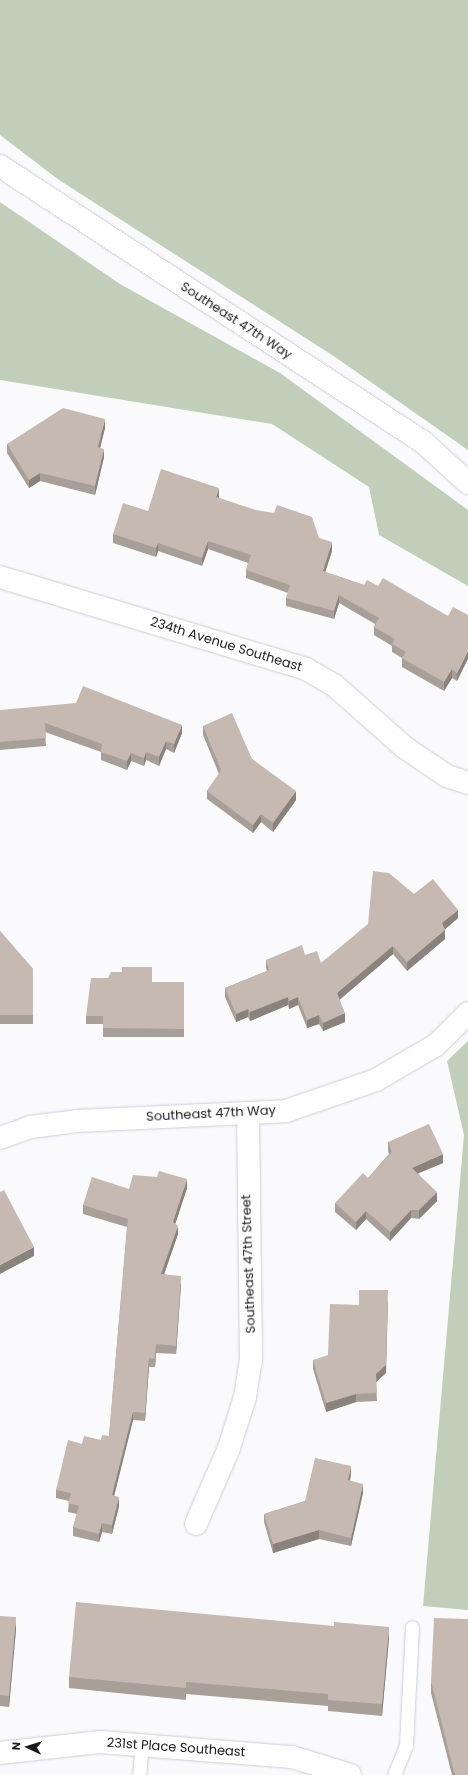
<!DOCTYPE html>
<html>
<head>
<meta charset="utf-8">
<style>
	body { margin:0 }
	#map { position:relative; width:468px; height:1775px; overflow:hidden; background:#fafafd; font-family:Poppins,sans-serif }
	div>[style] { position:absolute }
	.green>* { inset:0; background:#c1cfba }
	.roads { filter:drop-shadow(0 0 1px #cbced9) drop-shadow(0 0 1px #cbced9) }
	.lane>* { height:13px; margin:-6.5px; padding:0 6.5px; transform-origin:6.5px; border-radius:6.5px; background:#fff }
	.street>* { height:22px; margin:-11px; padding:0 11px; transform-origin:11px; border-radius:11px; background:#fff }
	.wall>* { inset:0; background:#a99f99 }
	.shaded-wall>* { inset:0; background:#8a827d }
	.building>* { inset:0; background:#c5b9b2 }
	span { translate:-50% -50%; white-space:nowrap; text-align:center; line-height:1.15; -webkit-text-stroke:3.5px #fff; paint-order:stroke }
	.street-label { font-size:13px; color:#1c1c20 }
	.north { position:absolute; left:8px; top:1727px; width:40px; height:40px; -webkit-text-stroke:3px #fff; paint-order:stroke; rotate:274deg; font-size:11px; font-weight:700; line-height:16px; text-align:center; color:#1c1c20 }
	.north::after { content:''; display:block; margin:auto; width:14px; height:18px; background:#1c1c20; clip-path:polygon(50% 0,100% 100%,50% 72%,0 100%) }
</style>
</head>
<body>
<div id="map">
	<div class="green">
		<div style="clip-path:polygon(0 0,468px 0,468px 450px,335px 357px,59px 180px,0 135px)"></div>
		<div style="clip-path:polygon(0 202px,120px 284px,280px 373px,468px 510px,468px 586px,379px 535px,369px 487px,272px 424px,0 380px)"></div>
		<div style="clip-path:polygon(468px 1041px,468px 1610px,423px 1606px,464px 1135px,447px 1061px)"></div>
	</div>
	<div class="roads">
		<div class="lane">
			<div style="left:139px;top:1775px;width:30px;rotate:-84deg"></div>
			<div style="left:394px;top:1775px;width:32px;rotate:-68deg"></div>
			<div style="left:406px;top:1745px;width:118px;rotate:-87.1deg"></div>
		</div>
		<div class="street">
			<div style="left:0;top:166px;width:505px;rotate:33.12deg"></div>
			<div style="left:423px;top:442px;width:61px;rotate:42.3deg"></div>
			<div style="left:0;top:577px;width:320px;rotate:16.7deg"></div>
			<div style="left:306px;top:669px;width:32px;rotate:30deg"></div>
			<div style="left:334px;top:685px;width:94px;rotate:41.5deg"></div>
			<div style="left:404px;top:747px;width:52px;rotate:34deg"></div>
			<div style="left:447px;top:776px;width:22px;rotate:18deg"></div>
			<div style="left:0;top:1138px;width:33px;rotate:-20deg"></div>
			<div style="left:31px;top:1127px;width:46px;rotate:-7.4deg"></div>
			<div style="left:77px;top:1121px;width:209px;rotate:-2.7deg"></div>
			<div style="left:286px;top:1111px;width:95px;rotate:-19deg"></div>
			<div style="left:376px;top:1080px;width:69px;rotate:-30.3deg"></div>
			<div style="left:436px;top:1045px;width:45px;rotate:-45deg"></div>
			<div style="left:196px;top:1524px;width:83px;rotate:-66.5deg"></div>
			<div style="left:229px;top:1448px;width:53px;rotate:-72.6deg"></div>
			<div style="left:245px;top:1397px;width:38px;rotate:-81deg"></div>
			<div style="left:251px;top:1359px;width:244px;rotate:-90.7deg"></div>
			<div style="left:0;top:1753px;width:101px;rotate:-6.3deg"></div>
			<div style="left:100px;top:1742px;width:193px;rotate:4.5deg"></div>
			<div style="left:292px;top:1757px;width:61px;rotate:17.2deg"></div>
		</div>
	</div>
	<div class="wall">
		<div style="clip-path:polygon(105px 428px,100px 448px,104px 457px,95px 495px,40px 481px,29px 488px,7px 453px,7px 444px)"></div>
		<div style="clip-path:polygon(219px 496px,219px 498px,319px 538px,332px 551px,325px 572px,364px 585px,378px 586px,448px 616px,468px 615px,457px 681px,452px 678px,444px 691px,402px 667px,402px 658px,392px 652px,392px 646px,374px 635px,374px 627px,375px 624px,339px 603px,334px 619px,286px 606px,286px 598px,288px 593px,246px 578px,246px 570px,248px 563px,208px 549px,202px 566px,158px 551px,156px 557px,113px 543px,113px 534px,148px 511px)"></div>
		<div style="clip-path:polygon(0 710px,182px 733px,174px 753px,166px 749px,159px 766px,146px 760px,144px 766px,131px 761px,127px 770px,101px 760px,101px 752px,45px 732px,46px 746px,0 750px)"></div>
		<div style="clip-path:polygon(203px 726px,252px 759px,296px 800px,273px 832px,261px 822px,253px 833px,207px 799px,207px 791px,219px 774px,203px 735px)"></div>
		<div style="clip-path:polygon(414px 894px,458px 918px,445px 929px,445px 939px,407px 971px,393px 954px,339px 1000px,345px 1022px,323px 1031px,319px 1024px,307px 1028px,298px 1005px,289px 1009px,288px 1005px,250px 1021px,248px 1017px,236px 1022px,225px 997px,225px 988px,267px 971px,266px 968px,266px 960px,305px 955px,321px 963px)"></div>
		<div style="clip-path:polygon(0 931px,33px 969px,33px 1024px,0 1024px)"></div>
		<div style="clip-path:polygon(152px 982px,184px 982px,184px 1037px,103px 1037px,103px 1024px,86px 1024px,86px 1016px)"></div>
		<div style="clip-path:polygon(388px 1142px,443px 1163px,418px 1173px,437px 1201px,419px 1219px,411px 1218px,390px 1241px,366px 1219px,356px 1230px,335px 1212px,335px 1203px,368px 1178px,389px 1154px,388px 1151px)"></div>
		<div style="clip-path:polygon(187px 1188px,175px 1224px,178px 1234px,164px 1274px,181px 1284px,176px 1354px,156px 1353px,155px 1367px,149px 1367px,145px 1421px,133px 1420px,114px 1496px,119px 1506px,112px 1534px,102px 1532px,99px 1542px,73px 1536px,73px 1527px,77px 1514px,68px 1512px,69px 1501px,56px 1498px,56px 1490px,82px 1444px,101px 1440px,109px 1436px,127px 1227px,83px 1214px,83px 1205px,129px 1189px)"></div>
		<div style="clip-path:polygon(313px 1360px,386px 1373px,376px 1382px,377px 1401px,356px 1402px,326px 1412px,313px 1369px)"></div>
		<div style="clip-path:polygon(351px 1474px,350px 1481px,363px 1493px,351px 1546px,319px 1539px,273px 1553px,264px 1522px,264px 1514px,305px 1501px)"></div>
		<div style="clip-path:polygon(0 1616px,16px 1629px,9px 1707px,0 1706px)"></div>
		<div style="clip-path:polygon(389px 1638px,382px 1716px,328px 1711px,328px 1706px,186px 1694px,186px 1700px,69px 1688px,69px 1677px)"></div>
		<div style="clip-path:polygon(431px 1681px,468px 1775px,452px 1775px,431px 1693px)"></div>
	</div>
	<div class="shaded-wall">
		<div style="clip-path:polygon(105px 419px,105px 428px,98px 456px,98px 447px)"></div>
		<div style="clip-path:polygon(104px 449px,104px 457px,95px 495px,95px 486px)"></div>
		<div style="clip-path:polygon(40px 473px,40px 481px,29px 488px,29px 480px)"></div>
		<div style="clip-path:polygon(219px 488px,219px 496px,216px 506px,216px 497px)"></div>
		<div style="clip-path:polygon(208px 541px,208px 549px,202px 566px,202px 558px)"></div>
		<div style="clip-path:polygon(332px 542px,332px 551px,323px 579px,323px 571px)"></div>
		<div style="clip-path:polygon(158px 543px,158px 551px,156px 557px,156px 548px)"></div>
		<div style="clip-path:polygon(339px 595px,339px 603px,334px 619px,334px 611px)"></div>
		<div style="clip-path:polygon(468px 651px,468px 659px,457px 681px,457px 673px)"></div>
		<div style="clip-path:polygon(452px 669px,452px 678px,444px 691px,444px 682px)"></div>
		<div style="clip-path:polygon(182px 725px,182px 733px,174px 753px,174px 744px)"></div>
		<div style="clip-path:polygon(166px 741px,166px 749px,159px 766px,159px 757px)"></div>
		<div style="clip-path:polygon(146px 752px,146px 760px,144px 766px,144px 758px)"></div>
		<div style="clip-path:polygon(131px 753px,131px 761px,127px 770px,127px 761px)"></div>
		<div style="clip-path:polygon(296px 791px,296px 800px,273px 832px,273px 823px)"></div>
		<div style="clip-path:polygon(261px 814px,261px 822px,253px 833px,253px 825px)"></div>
		<div style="clip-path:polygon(458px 910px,458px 918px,442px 932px,442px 923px)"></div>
		<div style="clip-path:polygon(445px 930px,445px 939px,407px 971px,407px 962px)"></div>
		<div style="clip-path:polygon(393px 946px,393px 954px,337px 1002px,337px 993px)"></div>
		<div style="clip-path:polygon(288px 997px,288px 1005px,250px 1021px,250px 1012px)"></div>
		<div style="clip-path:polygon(298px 997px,298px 1005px,289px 1009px,289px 1001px)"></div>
		<div style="clip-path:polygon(248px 1009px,248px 1017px,236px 1022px,236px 1014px)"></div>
		<div style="clip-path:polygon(345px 1013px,345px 1022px,323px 1031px,323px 1023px)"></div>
		<div style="clip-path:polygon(319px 1015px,319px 1024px,307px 1028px,307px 1020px)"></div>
		<div style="clip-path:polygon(443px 1154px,443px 1163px,412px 1176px,412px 1168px)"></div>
		<div style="clip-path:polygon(187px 1179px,187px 1188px,173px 1231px,173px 1222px)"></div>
		<div style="clip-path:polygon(437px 1192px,437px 1201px,419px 1219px,419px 1210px)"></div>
		<div style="clip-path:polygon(411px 1210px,411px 1218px,390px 1241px,390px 1232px)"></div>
		<div style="clip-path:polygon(366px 1211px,366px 1219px,356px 1230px,356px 1222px)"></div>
		<div style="clip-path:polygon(178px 1226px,178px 1234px,161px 1283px,161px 1274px)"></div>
		<div style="clip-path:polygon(34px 1247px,34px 1256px,0 1274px,0 1265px)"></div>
		<div style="clip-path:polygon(181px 1276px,181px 1284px,176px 1354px,176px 1346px)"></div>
		<div style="clip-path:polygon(388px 1299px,386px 1373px,376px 1382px,376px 1374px)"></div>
		<div style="clip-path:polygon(156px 1344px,156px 1353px,155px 1367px,155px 1359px)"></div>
		<div style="clip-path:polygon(149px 1358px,149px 1367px,145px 1421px,145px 1413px)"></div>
		<div style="clip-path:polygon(356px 1394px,356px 1402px,326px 1412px,326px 1403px)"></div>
		<div style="clip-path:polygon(133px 1412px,133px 1420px,112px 1504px,112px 1495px)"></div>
		<div style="clip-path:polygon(351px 1466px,351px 1474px,348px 1489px,348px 1480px)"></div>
		<div style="clip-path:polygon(363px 1484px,363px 1493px,351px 1546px,351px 1538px)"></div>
		<div style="clip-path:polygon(119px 1497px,119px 1506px,112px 1534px,112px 1525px)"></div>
		<div style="clip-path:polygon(102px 1523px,102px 1532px,99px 1542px,99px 1534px)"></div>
		<div style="clip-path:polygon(319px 1530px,319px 1539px,273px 1553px,273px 1544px)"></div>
		<div style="clip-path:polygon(16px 1617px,16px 1629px,9px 1707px,9px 1696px)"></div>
		<div style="clip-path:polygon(389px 1627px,389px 1638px,382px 1716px,382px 1704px)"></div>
	</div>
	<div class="building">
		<div style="clip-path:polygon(63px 408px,105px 419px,98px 447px,104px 449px,95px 486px,40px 473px,29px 480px,7px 444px)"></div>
		<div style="clip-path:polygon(161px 469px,219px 488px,216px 497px,256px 510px,274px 513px,277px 505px,312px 517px,319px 538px,332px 542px,323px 571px,364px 585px,367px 580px,378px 586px,383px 578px,448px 616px,453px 607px,468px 615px,468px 651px,457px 673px,452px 669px,444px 682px,402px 658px,406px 652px,392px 644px,395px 639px,374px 627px,379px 618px,339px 595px,334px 611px,286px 598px,290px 585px,246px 570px,251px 555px,208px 541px,202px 558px,158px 543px,156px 548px,113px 534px,123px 503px,148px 511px)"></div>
		<div style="clip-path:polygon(83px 686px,182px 725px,174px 744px,166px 741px,159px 757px,146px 752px,144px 758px,131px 753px,127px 761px,101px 752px,102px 744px,45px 723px,46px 738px,0 742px,0 710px,76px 703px)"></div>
		<div style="clip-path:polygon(232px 713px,252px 759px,296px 791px,273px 823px,261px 814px,253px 825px,207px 791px,221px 770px,203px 726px)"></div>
		<div style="clip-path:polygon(373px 871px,389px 873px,414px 894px,433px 879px,458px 910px,442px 923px,445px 930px,407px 962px,393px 946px,337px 993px,345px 1013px,323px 1023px,319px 1015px,307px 1020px,298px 997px,289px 1001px,288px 997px,250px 1012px,248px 1009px,236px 1014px,225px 988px,269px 970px,266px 960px,302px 945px,305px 955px,317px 951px,321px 963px,368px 924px)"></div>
		<div style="clip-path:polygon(0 931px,33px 969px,33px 1015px,0 1015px)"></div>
		<div style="clip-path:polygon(122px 967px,152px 967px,152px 982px,184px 982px,184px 1029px,103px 1028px,103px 1016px,86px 1016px,91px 978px,108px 978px,111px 972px,122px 972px)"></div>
		<div style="clip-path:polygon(429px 1124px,443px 1154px,412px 1168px,437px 1192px,419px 1210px,411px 1210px,390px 1232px,366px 1211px,356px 1222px,335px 1203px,363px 1173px,368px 1178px,392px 1152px,388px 1142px)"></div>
		<div style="clip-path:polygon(159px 1171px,187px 1179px,173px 1222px,178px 1226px,161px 1274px,181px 1276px,176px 1346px,156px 1344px,155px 1359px,149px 1358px,145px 1413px,133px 1412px,112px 1495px,119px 1497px,112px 1525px,102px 1523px,99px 1534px,73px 1527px,79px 1506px,68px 1503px,71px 1493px,56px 1490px,68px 1440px,82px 1444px,84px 1436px,101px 1440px,102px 1435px,109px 1436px,128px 1219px,83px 1205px,92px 1177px,129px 1189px,133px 1175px,157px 1177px)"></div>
		<div style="clip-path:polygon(4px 1190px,34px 1247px,0 1265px,0 1192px)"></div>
		<div style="clip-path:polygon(359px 1290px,388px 1290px,386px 1365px,376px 1374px,377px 1393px,356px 1394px,326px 1403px,313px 1360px,328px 1355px,330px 1304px,359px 1305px)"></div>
		<div style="clip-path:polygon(315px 1458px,351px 1466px,348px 1480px,363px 1484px,351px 1538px,319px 1530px,273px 1544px,264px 1514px,305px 1501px)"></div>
		<div style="clip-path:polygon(76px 1602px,334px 1626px,334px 1622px,389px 1627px,382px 1704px,328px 1700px,328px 1694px,186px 1682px,186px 1688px,69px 1677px)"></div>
		<div style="clip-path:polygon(0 1616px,16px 1617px,9px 1696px,0 1695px)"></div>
		<div style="clip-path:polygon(434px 1618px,468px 1619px,468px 1775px,456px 1775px,454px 1772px,431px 1681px)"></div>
	</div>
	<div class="street-label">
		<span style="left:236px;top:321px;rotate:33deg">Southeast 47th Way</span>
		<span style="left:226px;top:645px;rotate:17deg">234th Avenue Southeast</span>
		<span style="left:211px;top:1114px;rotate:-3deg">Southeast 47th Way</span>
		<span style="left:249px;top:1264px;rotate:-92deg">Southeast 47th Street</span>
		<span style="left:176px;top:1748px;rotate:4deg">231st Place Southeast</span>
	</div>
	<div class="north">N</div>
</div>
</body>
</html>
